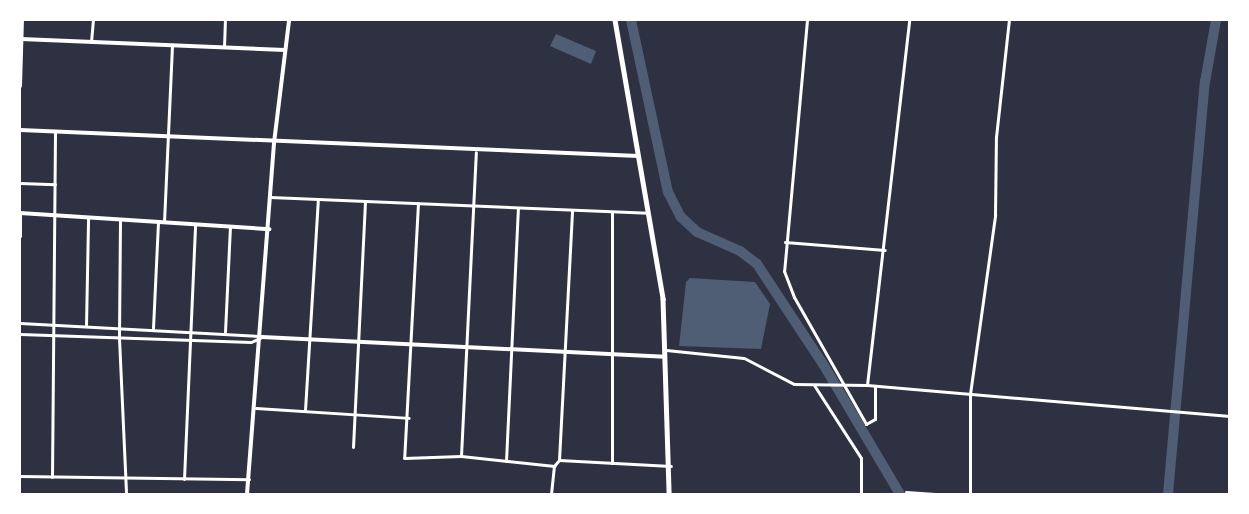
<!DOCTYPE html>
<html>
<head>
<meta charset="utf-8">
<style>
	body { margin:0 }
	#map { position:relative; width:1249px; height:514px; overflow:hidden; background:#2d3142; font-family:"Exo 2",sans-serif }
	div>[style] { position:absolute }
	.water>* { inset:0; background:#4f5d75 }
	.river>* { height:10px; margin:-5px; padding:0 5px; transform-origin:5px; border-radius:5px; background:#4f5d75 }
	.minor>* { height:3px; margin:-1.5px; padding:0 1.5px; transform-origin:1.5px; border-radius:1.5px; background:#fff }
	.tertiary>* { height:4px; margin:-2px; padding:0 2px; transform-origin:2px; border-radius:2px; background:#fff }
	.primary>* { height:4.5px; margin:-2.25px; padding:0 2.25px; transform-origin:2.25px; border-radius:2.25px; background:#fff }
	span { translate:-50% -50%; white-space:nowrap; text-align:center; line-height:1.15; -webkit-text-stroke:4.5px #fff; paint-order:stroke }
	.frame { position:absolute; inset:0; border:21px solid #fff; pointer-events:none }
</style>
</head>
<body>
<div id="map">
	<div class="water">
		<div style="clip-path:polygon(556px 34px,596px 51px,591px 64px,550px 46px)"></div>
		<div style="clip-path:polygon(690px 278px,755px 282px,770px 304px,761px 349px,679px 346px,686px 282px)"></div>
	</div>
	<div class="river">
		<div style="left:631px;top:20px;width:176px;rotate:77.9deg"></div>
		<div style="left:668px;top:192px;width:28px;rotate:63deg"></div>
		<div style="left:681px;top:217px;width:22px;rotate:43deg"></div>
		<div style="left:697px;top:232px;width:47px;rotate:23.8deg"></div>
		<div style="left:740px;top:251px;width:21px;rotate:37deg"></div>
		<div style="left:757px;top:264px;width:120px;rotate:56.6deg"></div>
		<div style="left:823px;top:364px;width:151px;rotate:59.4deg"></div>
		<div style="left:1168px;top:494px;width:414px;rotate:-84.9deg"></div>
		<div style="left:1205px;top:82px;width:63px;rotate:-79.9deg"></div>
	</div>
	<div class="minor">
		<div style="left:807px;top:20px;width:252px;rotate:95.2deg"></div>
		<div style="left:784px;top:271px;width:28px;rotate:69deg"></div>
		<div style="left:794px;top:297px;width:146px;rotate:60.4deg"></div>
		<div style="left:866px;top:424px;width:10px;rotate:-29deg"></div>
		<div style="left:875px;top:419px;width:33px;rotate:-90deg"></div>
		<div style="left:91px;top:42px;width:22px;rotate:-85deg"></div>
		<div style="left:224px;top:47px;width:27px;rotate:-88deg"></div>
		<div style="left:20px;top:183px;width:35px;rotate:2deg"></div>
		<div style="left:270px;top:197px;width:378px;rotate:2.4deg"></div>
		<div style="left:418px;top:203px;width:255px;rotate:93.1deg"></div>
		<div style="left:404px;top:458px;width:57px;rotate:-2deg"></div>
		<div style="left:461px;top:456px;width:94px;rotate:6.1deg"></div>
		<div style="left:554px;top:466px;width:8px;rotate:-50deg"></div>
		<div style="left:559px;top:460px;width:112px;rotate:3.1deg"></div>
		<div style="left:120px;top:221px;width:117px;rotate:90.5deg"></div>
		<div style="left:119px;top:338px;width:156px;rotate:87.4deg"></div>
		<div style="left:164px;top:222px;width:177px;rotate:-87.4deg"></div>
		<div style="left:20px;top:236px;width:22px;rotate:-90deg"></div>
		<div style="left:785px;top:242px;width:100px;rotate:4.6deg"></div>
		<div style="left:20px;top:323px;width:240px;rotate:3.1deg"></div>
		<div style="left:86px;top:326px;width:108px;rotate:-88.9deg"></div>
		<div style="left:153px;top:328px;width:106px;rotate:-87.3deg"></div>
		<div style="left:225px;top:332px;width:105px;rotate:-87.3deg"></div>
		<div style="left:20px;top:334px;width:231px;rotate:2deg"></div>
		<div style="left:251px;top:342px;width:10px;rotate:-24deg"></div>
		<div style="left:666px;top:350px;width:78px;rotate:5.9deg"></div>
		<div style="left:744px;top:358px;width:56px;rotate:27.5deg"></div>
		<div style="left:794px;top:384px;width:73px;rotate:0.8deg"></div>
		<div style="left:867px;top:385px;width:364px;rotate:4.9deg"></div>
		<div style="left:814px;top:385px;width:87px;rotate:57.2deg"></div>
		<div style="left:861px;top:458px;width:36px;rotate:90deg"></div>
		<div style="left:867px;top:385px;width:367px;rotate:-83.4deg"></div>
		<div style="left:256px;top:408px;width:153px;rotate:3.7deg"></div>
		<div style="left:305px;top:410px;width:211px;rotate:-86.5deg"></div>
		<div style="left:353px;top:447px;width:246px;rotate:-87.2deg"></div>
		<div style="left:461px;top:456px;width:304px;rotate:-87.2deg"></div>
		<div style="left:559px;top:460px;width:250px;rotate:-87deg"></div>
		<div style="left:506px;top:461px;width:253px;rotate:-87.3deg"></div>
		<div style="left:612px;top:463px;width:251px;rotate:-90deg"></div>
		<div style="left:20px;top:476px;width:229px;rotate:0.8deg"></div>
		<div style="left:52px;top:477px;width:346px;rotate:-89.5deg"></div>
		<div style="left:184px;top:479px;width:255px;rotate:-87.5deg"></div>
		<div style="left:906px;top:492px;width:29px;rotate:4deg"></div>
		<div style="left:551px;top:494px;width:28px;rotate:-84deg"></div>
		<div style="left:970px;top:494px;width:100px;rotate:-90deg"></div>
		<div style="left:970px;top:394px;width:181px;rotate:-82deg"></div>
		<div style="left:995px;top:215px;width:78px;rotate:-89.3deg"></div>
		<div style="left:996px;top:137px;width:118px;rotate:-83.7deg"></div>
	</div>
	<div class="tertiary">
		<div style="left:21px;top:39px;width:264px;rotate:2.4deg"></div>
		<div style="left:20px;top:86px;width:66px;rotate:-88.3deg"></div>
		<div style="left:20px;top:130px;width:619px;rotate:2.41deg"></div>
		<div style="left:20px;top:213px;width:250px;rotate:3.7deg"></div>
		<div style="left:262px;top:337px;width:403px;rotate:2.8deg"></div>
		<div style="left:247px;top:494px;width:352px;rotate:-85.6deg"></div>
		<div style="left:274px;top:143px;width:124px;rotate:-83deg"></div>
	</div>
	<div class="primary">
		<div style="left:615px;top:20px;width:283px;rotate:80.2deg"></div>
		<div style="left:663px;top:299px;width:195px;rotate:88.2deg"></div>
	</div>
	<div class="frame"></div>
</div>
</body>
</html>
